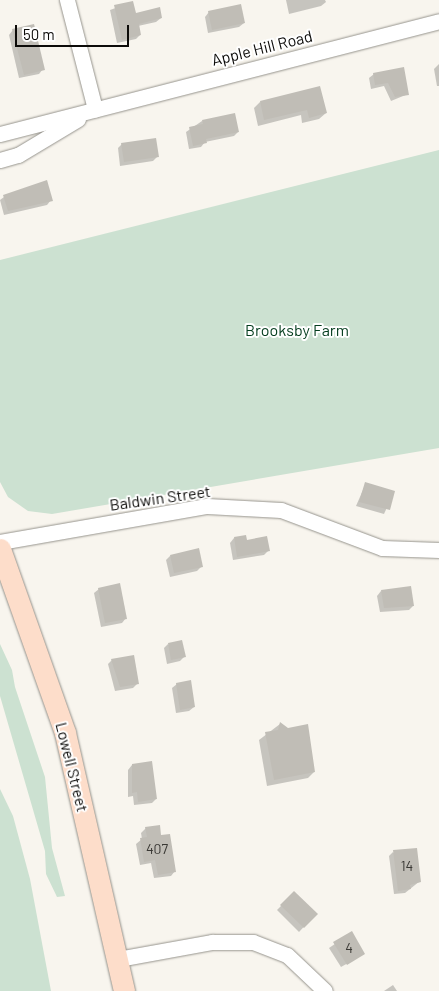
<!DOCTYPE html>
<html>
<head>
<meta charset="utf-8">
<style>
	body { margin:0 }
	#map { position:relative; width:439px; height:991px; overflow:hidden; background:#f8f5ee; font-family:Barlow,sans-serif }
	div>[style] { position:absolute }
	.green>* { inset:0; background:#cce1d1 }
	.shadow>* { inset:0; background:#0003 }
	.building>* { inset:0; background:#c0bdb6 }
	.roads { filter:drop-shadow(0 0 1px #96948d) drop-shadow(0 0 1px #96948d) }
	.minor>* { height:15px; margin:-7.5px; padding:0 7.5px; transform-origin:7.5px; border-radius:7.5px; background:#fff }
	.secondary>* { height:21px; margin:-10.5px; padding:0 10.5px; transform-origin:10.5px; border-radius:10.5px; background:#fdddca }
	span { translate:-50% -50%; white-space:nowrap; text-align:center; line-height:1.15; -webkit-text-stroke:4px #fff; paint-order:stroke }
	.number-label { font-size:14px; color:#393834 }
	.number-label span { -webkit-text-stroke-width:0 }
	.street-label { font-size:16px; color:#0c0b09 }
	.park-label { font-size:16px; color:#043d1e }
	.scale { position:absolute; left:15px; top:25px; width:114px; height:22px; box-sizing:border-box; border:2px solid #0c0b09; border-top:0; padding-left:6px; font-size:15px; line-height:18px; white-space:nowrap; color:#0c0b09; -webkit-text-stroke:4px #fff; paint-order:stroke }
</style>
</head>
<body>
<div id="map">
	<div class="green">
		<div style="clip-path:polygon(439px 150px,439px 448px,52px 514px,28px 511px,8px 497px,0 482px,0 260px)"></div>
		<div style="clip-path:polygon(0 644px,12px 670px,15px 687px,45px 777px,52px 848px,65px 896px,57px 897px,46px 874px,45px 851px,0 696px)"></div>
		<div style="clip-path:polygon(0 789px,13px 816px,30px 879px,51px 991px,0 991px)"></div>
	</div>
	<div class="shadow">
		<div style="clip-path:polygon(286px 0,325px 0,326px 2px,321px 6px,289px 14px)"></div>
		<div style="clip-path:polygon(132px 2px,135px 14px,161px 18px,156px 22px,138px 26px,140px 35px,136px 39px,117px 43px,110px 10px)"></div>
		<div style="clip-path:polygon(209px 12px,244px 23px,239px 27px,208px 33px,205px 17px)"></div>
		<div style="clip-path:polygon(13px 30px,43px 69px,39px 74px,19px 78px,9px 35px)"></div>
		<div style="clip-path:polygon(439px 64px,439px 86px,437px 86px,434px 69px)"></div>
		<div style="clip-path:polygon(374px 74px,408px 94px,391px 101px,384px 86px,371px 89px,369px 78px)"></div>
		<div style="clip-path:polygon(260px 102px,326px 113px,319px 119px,302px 123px,301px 115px,258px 126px,254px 108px)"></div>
		<div style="clip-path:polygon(202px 121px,238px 132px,234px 136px,205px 142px,201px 147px,189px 149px,186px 132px)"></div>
		<div style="clip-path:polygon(122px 144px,157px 157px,153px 161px,120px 166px,118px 148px)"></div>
		<div style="clip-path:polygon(4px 197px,51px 200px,47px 205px,4px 215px,0 200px)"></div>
		<div style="clip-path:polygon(366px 483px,394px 492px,384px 514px,356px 506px)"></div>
		<div style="clip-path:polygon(234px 538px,246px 541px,268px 551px,264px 555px,233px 560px,230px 543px)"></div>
		<div style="clip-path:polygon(170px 556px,202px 566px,197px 571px,170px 577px,166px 560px)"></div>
		<div style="clip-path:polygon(99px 589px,126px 618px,122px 623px,101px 627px,94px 593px)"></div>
		<div style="clip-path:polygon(381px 591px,413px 606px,409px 610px,380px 612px,377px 596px)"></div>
		<div style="clip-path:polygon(168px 644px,184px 657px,180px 661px,167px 664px,164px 648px)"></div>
		<div style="clip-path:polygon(112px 660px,138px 683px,133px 688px,115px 691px,108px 664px)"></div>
		<div style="clip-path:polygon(177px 684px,194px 707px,189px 711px,176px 713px,172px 688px)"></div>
		<div style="clip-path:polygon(280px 724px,314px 772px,308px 778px,267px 786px,259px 740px)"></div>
		<div style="clip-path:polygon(132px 765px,156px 799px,152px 803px,134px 805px,133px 796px,128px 797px,128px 770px)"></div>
		<div style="clip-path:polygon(146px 828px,160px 837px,175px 871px,171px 876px,154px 878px,151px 863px,140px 865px,136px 844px,142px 839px,141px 833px)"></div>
		<div style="clip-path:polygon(393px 852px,420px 881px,405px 893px,394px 894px,389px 856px)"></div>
		<div style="clip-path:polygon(294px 893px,316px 914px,299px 932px,277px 910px)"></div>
		<div style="clip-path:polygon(351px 933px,364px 954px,341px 967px,329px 948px)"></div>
		<div style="clip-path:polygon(393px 985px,397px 991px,384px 991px)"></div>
	</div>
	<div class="building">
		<div style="clip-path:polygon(133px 1px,136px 13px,160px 7px,162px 18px,139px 24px,141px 35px,122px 40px,114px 5px)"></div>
		<div style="clip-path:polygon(241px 4px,245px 23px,212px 30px,208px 11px)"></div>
		<div style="clip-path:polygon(34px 24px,45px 70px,24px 75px,12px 29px)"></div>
		<div style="clip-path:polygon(404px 67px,409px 95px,395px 97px,388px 83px,375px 85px,373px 73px)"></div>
		<div style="clip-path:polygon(320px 86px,327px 113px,309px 118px,307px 110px,264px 120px,260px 101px)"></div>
		<div style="clip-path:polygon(235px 113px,239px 132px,206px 139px,207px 143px,193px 146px,189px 127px,203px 124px,202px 120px)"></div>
		<div style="clip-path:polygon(156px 138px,159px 157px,124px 162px,121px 143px)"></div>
		<div style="clip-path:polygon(47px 180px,53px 201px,8px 211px,3px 195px)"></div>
		<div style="clip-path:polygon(365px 482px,395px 491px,390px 510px,359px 502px)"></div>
		<div style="clip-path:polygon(246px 535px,247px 540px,267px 536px,270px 551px,237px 557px,234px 537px)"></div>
		<div style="clip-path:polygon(199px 548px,203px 567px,174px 573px,170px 555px)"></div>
		<div style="clip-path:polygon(120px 583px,127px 619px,105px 623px,98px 588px)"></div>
		<div style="clip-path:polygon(411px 586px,414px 606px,384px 608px,381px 590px)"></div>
		<div style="clip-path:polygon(182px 640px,186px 657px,171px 660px,168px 643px)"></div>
		<div style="clip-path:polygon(134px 655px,139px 684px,120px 687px,111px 659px)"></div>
		<div style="clip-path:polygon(191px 680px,195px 707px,180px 710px,176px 683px)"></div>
		<div style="clip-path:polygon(280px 722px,288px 728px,308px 724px,315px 772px,274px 780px,265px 732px,278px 730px)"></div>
		<div style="clip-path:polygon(152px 761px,157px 799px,138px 802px,137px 792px,132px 793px,132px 764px)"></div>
		<div style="clip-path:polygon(160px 825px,161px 835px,170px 834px,176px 872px,158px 875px,155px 860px,144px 862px,140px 838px,147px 837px,145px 827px)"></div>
		<div style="clip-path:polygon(417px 848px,421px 882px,410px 885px,411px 889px,398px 891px,393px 850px)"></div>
		<div style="clip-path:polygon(294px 891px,318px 914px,304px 928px,280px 905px)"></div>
		<div style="clip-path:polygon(352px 931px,365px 954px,347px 965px,333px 942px)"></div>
	</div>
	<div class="roads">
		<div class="minor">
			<div style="left:67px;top:0;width:113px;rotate:75.6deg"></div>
			<div style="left:0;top:134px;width:453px;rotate:-14.4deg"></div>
			<div style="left:0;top:160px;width:19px;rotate:-16deg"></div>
			<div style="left:18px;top:155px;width:70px;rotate:-31deg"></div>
			<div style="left:0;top:542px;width:210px;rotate:-9.9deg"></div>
			<div style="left:207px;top:506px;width:74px;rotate:3.1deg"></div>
			<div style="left:281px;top:510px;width:108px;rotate:20.6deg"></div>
			<div style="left:382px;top:548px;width:57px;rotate:2deg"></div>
			<div style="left:118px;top:959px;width:96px;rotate:-10.3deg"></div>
			<div style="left:212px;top:942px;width:41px"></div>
			<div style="left:253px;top:942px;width:36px;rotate:21deg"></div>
			<div style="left:287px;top:955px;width:52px;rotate:43.5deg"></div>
		</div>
		<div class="secondary">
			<div style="left:0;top:549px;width:195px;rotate:70.5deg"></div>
			<div style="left:65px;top:733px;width:265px;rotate:77.1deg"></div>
		</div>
	</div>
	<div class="number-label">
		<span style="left:157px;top:849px">407</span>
		<span style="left:407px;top:866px">14</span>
		<span style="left:349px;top:948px">4</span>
	</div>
	<div class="street-label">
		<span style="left:262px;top:48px;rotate:-14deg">Apple Hill Road</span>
		<span style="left:160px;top:498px;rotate:-8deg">Baldwin Street</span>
		<span style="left:72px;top:767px;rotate:76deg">Lowell Street</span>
	</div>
	<div class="park-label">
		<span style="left:297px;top:330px">Brooksby Farm</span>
	</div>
	<div class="scale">50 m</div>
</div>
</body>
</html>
